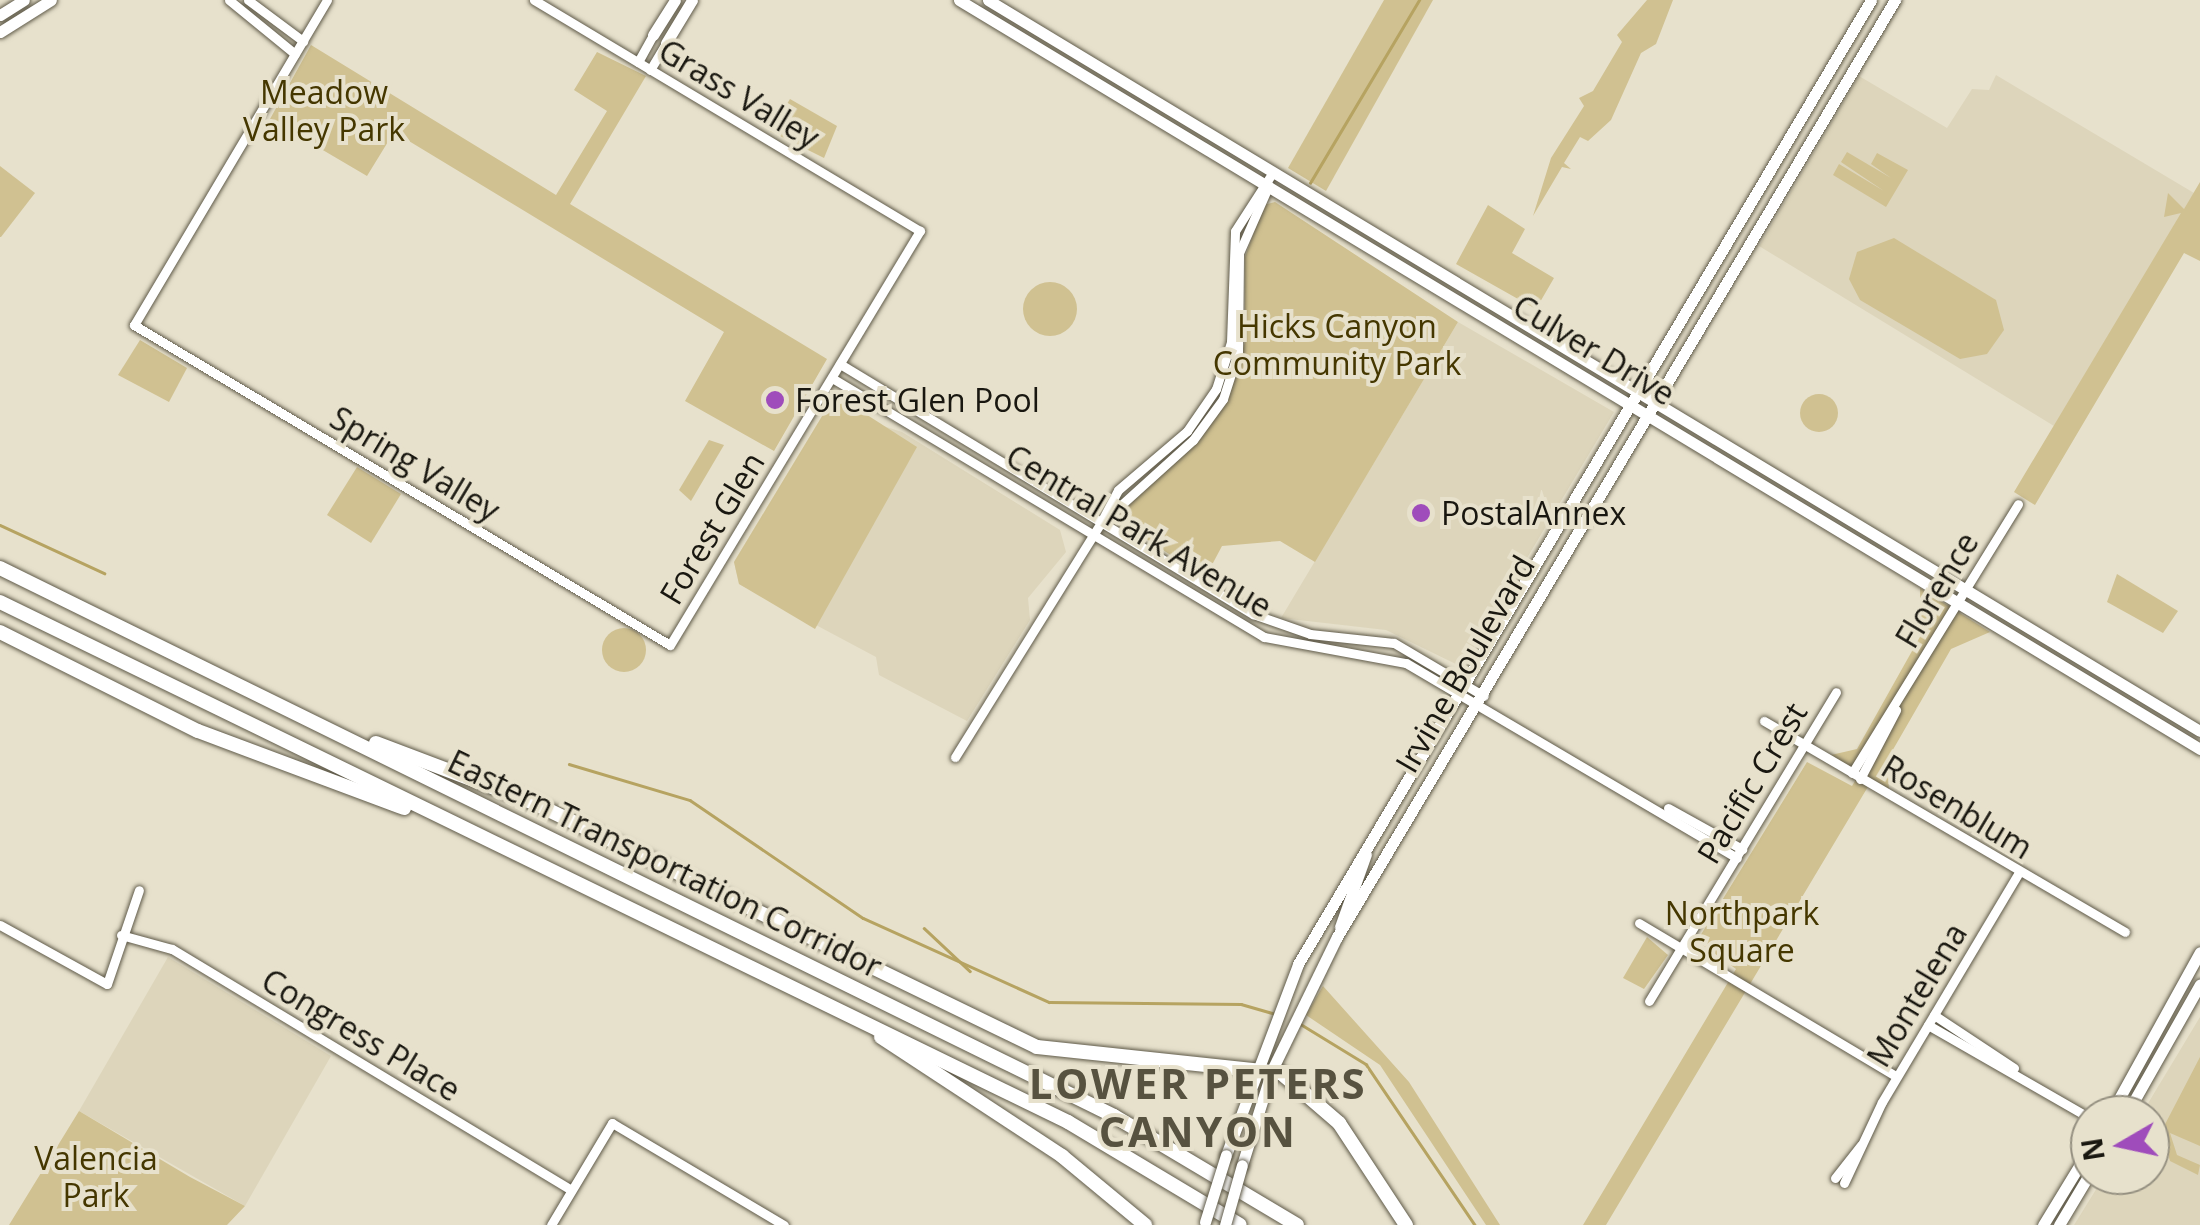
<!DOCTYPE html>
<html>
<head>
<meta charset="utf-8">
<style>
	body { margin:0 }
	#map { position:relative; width:2200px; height:1225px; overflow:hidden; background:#e7e1cc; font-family:"Open Sans",sans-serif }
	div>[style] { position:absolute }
	.built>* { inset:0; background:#ddd5bb }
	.green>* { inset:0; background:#d0c191 }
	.round { border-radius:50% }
	.stream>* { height:2.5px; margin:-1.25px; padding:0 1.25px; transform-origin:1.25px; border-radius:1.25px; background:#b6a361 }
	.roads { filter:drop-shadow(0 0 2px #5f5a49) drop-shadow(0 0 2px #5f5a49) }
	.minor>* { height:9px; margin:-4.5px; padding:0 4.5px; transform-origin:4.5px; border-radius:4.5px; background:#fff }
	.major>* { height:11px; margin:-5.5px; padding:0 5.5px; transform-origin:5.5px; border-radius:5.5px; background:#fff }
	.highway>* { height:14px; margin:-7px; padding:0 7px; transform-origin:7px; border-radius:7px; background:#fff }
	.bridges { filter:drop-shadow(0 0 2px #5f5a49) drop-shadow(0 0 2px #5f5a49) }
	.major-bridge>* { height:11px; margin:-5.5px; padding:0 5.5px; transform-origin:5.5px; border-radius:5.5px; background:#fff }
	.dots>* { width:28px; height:28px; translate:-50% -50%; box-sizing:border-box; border:5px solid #e7e1cc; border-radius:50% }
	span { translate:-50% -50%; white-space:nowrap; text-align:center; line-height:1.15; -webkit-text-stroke:8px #e7e1cc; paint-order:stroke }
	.park-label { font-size:32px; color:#453700 }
	.street-label { font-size:32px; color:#191710 }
	.poi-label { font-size:32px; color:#191710 }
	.left { translate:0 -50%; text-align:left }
	.district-label { font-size:42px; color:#575240; font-weight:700; letter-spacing:2.5px }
	.north { position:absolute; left:2070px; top:1095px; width:100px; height:100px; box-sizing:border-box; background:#e7e1cc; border:2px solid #959081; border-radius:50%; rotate:261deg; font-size:28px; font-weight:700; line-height:40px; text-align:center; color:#191710 }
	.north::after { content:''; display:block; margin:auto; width:35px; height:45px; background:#9f4cbb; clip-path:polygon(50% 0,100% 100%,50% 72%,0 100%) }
</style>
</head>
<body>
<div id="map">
	<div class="built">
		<div style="clip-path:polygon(1996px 75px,2194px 193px,2054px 426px,1759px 246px,1859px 76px,1947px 128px,1972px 89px,1989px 90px)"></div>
		<div style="clip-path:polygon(1458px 322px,1614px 412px,1462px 667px,1386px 630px,1281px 618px)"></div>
		<div style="clip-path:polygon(827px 408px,902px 432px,1060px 530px,1066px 552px,1028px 598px,1030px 620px,967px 721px,879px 675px,876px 657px,739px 584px,734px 562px)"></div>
		<div style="clip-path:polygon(168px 957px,331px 1056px,245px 1206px,79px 1111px)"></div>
		<div style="clip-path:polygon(2200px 1017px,2200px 1225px,2074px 1225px,2105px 1175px,2150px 1175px,2150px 1115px,2141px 1115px)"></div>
	</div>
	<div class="green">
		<div style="clip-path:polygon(1384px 0,1433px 0,1326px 191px,1288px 168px)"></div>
		<div style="clip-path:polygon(1647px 0,1673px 0,1656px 44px,1641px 53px,1611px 120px,1588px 141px,1580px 137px,1564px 163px,1571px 169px,1562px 167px,1533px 216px,1551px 158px,1584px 106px,1579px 98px,1593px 91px,1622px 42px,1617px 35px)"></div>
		<div style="clip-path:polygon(311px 45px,556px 195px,607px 111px,574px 90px,597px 52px,646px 76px,570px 204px,827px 359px,774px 451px,685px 401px,724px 332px,394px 132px,367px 176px,270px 119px)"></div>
		<div style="clip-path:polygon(790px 99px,837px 126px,824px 158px,770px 131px)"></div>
		<div style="clip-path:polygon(1847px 152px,1891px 178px,1871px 164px,1877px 153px,1908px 170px,1886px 207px,1833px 175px,1839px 164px,1884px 191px,1841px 162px)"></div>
		<div style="clip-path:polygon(0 166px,35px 193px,1px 237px,0 237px)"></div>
		<div style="clip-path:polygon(2200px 182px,2200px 261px,2184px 253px,2035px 505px,2014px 492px,2181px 213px,2164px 217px,2168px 193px,2184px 209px)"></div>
		<div style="clip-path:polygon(1275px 202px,1458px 322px,1315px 562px,1280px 541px,1222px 546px,1205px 578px,1115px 518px,1199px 441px,1228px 398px,1245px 342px,1245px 257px,1264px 205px)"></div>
		<div style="clip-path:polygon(1488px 205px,1525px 229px,1512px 253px,1554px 278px,1536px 309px,1456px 264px)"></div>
		<div style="clip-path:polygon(1894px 238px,1996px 300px,2004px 330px,1987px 354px,1960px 359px,1860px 300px,1849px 279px,1857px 252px)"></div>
		<div class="round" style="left:1023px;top:282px;width:54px;height:54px"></div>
		<div style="clip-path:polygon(140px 340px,187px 368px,169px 402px,118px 375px)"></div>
		<div class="round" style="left:1800px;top:394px;width:38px;height:38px"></div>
		<div style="clip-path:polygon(847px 402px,917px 447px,815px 629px,739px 584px,734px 562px,827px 408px)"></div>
		<div style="clip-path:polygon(709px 440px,724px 445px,691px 501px,679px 490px)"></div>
		<div style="clip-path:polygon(357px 467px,401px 494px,371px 543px,327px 515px)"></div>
		<div style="clip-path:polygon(2117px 574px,2178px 611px,2163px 633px,2107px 602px)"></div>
		<div style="clip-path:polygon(1920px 588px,1990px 632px,1951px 649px,1887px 760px,1889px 790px,1872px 780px,1606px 1225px,1583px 1225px,1736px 969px,1697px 941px,1807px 762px,1852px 786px,1860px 773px,1831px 755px,1857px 749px,1921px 635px)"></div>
		<div class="round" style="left:602px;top:628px;width:44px;height:44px"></div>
		<div style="clip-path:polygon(1647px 937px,1668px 955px,1644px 989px,1623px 978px)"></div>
		<div style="clip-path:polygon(1323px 986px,1409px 1082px,1500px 1225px,1486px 1225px,1380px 1065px,1306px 1015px)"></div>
		<div style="clip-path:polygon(2200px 1057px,2200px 1146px,2170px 1133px,2177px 1155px,2200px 1165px,2198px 1175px,2170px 1161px,2161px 1132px)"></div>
		<div style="clip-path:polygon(79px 1111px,190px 1177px,245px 1206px,227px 1225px,9px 1225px)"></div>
	</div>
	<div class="stream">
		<div style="left:1310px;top:183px;width:213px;rotate:-59.2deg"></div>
		<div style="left:0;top:525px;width:115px;rotate:24.8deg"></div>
		<div style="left:569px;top:764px;width:126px;rotate:16.6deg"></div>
		<div style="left:690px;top:800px;width:209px;rotate:34.3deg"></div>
		<div style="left:863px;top:918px;width:204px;rotate:24.3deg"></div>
		<div style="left:1049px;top:1002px;width:192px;rotate:0.6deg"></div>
		<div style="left:1241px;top:1004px;width:33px;rotate:16deg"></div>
		<div style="left:924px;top:928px;width:63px;rotate:43.1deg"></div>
		<div style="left:1299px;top:1023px;width:79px;rotate:31.5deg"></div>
		<div style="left:1366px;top:1064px;width:194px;rotate:55.9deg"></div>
	</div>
	<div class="roads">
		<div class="minor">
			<div style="left:229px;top:0;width:85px;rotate:39.3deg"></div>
			<div style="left:248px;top:0;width:69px;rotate:36.7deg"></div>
			<div style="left:327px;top:0;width:378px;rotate:120.7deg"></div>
			<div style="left:134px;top:325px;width:624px;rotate:30.84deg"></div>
			<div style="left:670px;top:645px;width:484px;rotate:-58.9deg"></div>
			<div style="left:920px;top:231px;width:450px;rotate:-149.1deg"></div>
			<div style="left:638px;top:62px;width:31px;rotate:-61deg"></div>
			<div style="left:650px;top:70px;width:31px;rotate:-59deg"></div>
			<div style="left:840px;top:364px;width:483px;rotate:31.2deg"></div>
			<div style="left:1253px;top:614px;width:60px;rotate:19.3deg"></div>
			<div style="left:1310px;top:634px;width:84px;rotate:6.1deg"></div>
			<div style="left:1394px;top:643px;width:104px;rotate:30.5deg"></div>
			<div style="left:832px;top:378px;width:504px;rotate:30.94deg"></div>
			<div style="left:1264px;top:637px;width:144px;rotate:10.4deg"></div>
			<div style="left:1406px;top:663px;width:384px;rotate:30.5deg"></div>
			<div style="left:1100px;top:524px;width:38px;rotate:-62deg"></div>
			<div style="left:1118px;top:490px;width:91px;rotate:-40.5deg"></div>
			<div style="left:1187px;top:431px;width:51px;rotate:-55.4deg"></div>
			<div style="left:1216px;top:389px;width:49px;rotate:-72.3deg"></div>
			<div style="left:1231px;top:342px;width:111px;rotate:-87.9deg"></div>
			<div style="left:1235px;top:231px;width:70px;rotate:-57.2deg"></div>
			<div style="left:1764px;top:721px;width:418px;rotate:30.3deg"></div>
			<div style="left:955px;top:757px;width:274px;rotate:-58.1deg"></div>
			<div style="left:1100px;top:524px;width:125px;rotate:-42.1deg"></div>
			<div style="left:1193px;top:440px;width:51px;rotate:-53.8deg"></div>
			<div style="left:1223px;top:399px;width:49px;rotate:-72.3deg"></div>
			<div style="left:1238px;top:352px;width:99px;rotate:-89.4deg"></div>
			<div style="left:1239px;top:253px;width:74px;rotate:-66.2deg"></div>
			<div style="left:1852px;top:773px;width:316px;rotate:-58.3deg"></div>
			<div style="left:1860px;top:779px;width:78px;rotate:-62.4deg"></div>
			<div style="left:1668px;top:808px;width:85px;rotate:29deg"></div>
			<div style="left:1639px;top:923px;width:299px;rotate:30.8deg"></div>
			<div style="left:0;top:925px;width:122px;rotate:28.9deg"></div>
			<div style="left:107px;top:984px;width:99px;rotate:-71.2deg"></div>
			<div style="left:121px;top:935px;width:53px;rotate:15.4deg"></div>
			<div style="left:172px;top:949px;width:466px;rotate:31.1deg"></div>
			<div style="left:1649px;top:1001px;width:361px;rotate:-58.8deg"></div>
			<div style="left:1934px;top:1015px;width:96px;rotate:33.5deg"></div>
			<div style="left:1928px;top:1025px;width:187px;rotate:29.9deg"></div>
			<div style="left:1835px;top:1178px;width:42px;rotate:-51.8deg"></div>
			<div style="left:1844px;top:1183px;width:89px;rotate:-64.9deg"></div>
			<div style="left:1882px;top:1102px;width:268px;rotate:-59.2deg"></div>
			<div style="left:551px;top:1225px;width:119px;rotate:-59.1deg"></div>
			<div style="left:612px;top:1123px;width:200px;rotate:30.7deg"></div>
		</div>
		<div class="major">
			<div style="left:959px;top:0;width:1450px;rotate:31.11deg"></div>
			<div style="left:988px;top:0;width:1415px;rotate:31.1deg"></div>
			<div style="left:0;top:15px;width:28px;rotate:-32deg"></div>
			<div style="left:0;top:32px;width:60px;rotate:-32.1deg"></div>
			<div style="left:653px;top:35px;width:41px;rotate:-57.8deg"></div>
			<div style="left:666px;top:43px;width:50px;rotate:-58.8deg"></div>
			<div style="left:1340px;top:927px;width:77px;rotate:-70.4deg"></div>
			<div style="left:2110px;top:1115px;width:186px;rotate:-61.1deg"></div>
			<div style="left:2126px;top:1115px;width:150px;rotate:-60.5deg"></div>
			<div style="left:1226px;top:1155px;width:204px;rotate:-69.3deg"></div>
			<div style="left:1298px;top:964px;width:1121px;rotate:-59.27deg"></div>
			<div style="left:1242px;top:1165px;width:100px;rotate:-72.5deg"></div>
			<div style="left:1272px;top:1070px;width:148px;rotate:-64deg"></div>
			<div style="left:1337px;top:937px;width:1091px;rotate:-59.23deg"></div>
			<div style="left:2043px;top:1225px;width:90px;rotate:-58.6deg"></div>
			<div style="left:2059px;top:1225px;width:61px;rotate:-59.2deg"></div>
		</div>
		<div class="highway">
			<div style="left:0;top:568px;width:1241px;rotate:26.19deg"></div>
			<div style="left:1114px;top:1116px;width:213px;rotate:30.8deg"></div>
			<div style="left:0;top:602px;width:1188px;rotate:25.96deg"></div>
			<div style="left:1068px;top:1122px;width:200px;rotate:30.9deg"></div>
			<div style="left:0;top:632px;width:221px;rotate:26.6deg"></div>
			<div style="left:198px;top:731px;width:220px;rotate:20.5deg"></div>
			<div style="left:376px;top:743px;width:169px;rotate:20.8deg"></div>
			<div style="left:534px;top:803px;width:559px;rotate:25.88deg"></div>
			<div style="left:1037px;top:1047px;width:245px;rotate:6.1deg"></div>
			<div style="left:1281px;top:1073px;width:77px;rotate:40.8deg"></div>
			<div style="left:1339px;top:1123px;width:122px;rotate:56.7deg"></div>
			<div style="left:881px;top:1037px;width:217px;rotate:33.3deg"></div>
			<div style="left:1062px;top:1156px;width:108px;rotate:39.7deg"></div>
		</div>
	</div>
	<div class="bridges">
		<div class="major-bridge">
			<div style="left:1205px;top:1222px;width:70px;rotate:-72.6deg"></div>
			<div style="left:1225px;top:1225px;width:62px;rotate:-74.2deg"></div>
		</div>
	</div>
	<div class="dots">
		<div style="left:775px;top:400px;background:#9f4cbb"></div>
		<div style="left:1421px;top:513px;background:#9f4cbb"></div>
	</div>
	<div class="park-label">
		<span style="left:324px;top:111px">Meadow<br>Valley Park</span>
		<span style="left:1337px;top:345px">Hicks Canyon<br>Community Park</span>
		<span style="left:1742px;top:932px">Northpark<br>Square</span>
		<span style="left:96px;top:1177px">Valencia<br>Park</span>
	</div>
	<div class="street-label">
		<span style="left:739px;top:94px;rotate:31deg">Grass Valley</span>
		<span style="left:1594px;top:350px;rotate:31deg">Culver Drive</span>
		<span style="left:415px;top:464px;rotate:31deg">Spring Valley</span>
		<span style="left:712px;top:528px;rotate:-59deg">Forest Glen</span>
		<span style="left:1139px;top:531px;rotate:31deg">Central Park Avenue</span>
		<span style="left:1937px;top:590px;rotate:-59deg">Florence</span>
		<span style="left:1465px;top:664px;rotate:-60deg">Irvine Boulevard</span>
		<span style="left:1752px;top:783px;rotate:-59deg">Pacific Crest</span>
		<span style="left:1957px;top:807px;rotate:31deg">Rosenblum</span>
		<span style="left:665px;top:864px;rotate:26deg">Eastern Transportation Corridor</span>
		<span style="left:1917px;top:995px;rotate:-59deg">Montelena</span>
		<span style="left:361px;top:1035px;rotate:31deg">Congress Place</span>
	</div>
	<div class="poi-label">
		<span class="left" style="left:795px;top:400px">Forest Glen Pool</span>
		<span class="left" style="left:1441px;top:513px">PostalAnnex</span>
	</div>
	<div class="district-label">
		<span style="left:1198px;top:1107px">LOWER PETERS<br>CANYON</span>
	</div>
	<div class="north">N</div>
</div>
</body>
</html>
